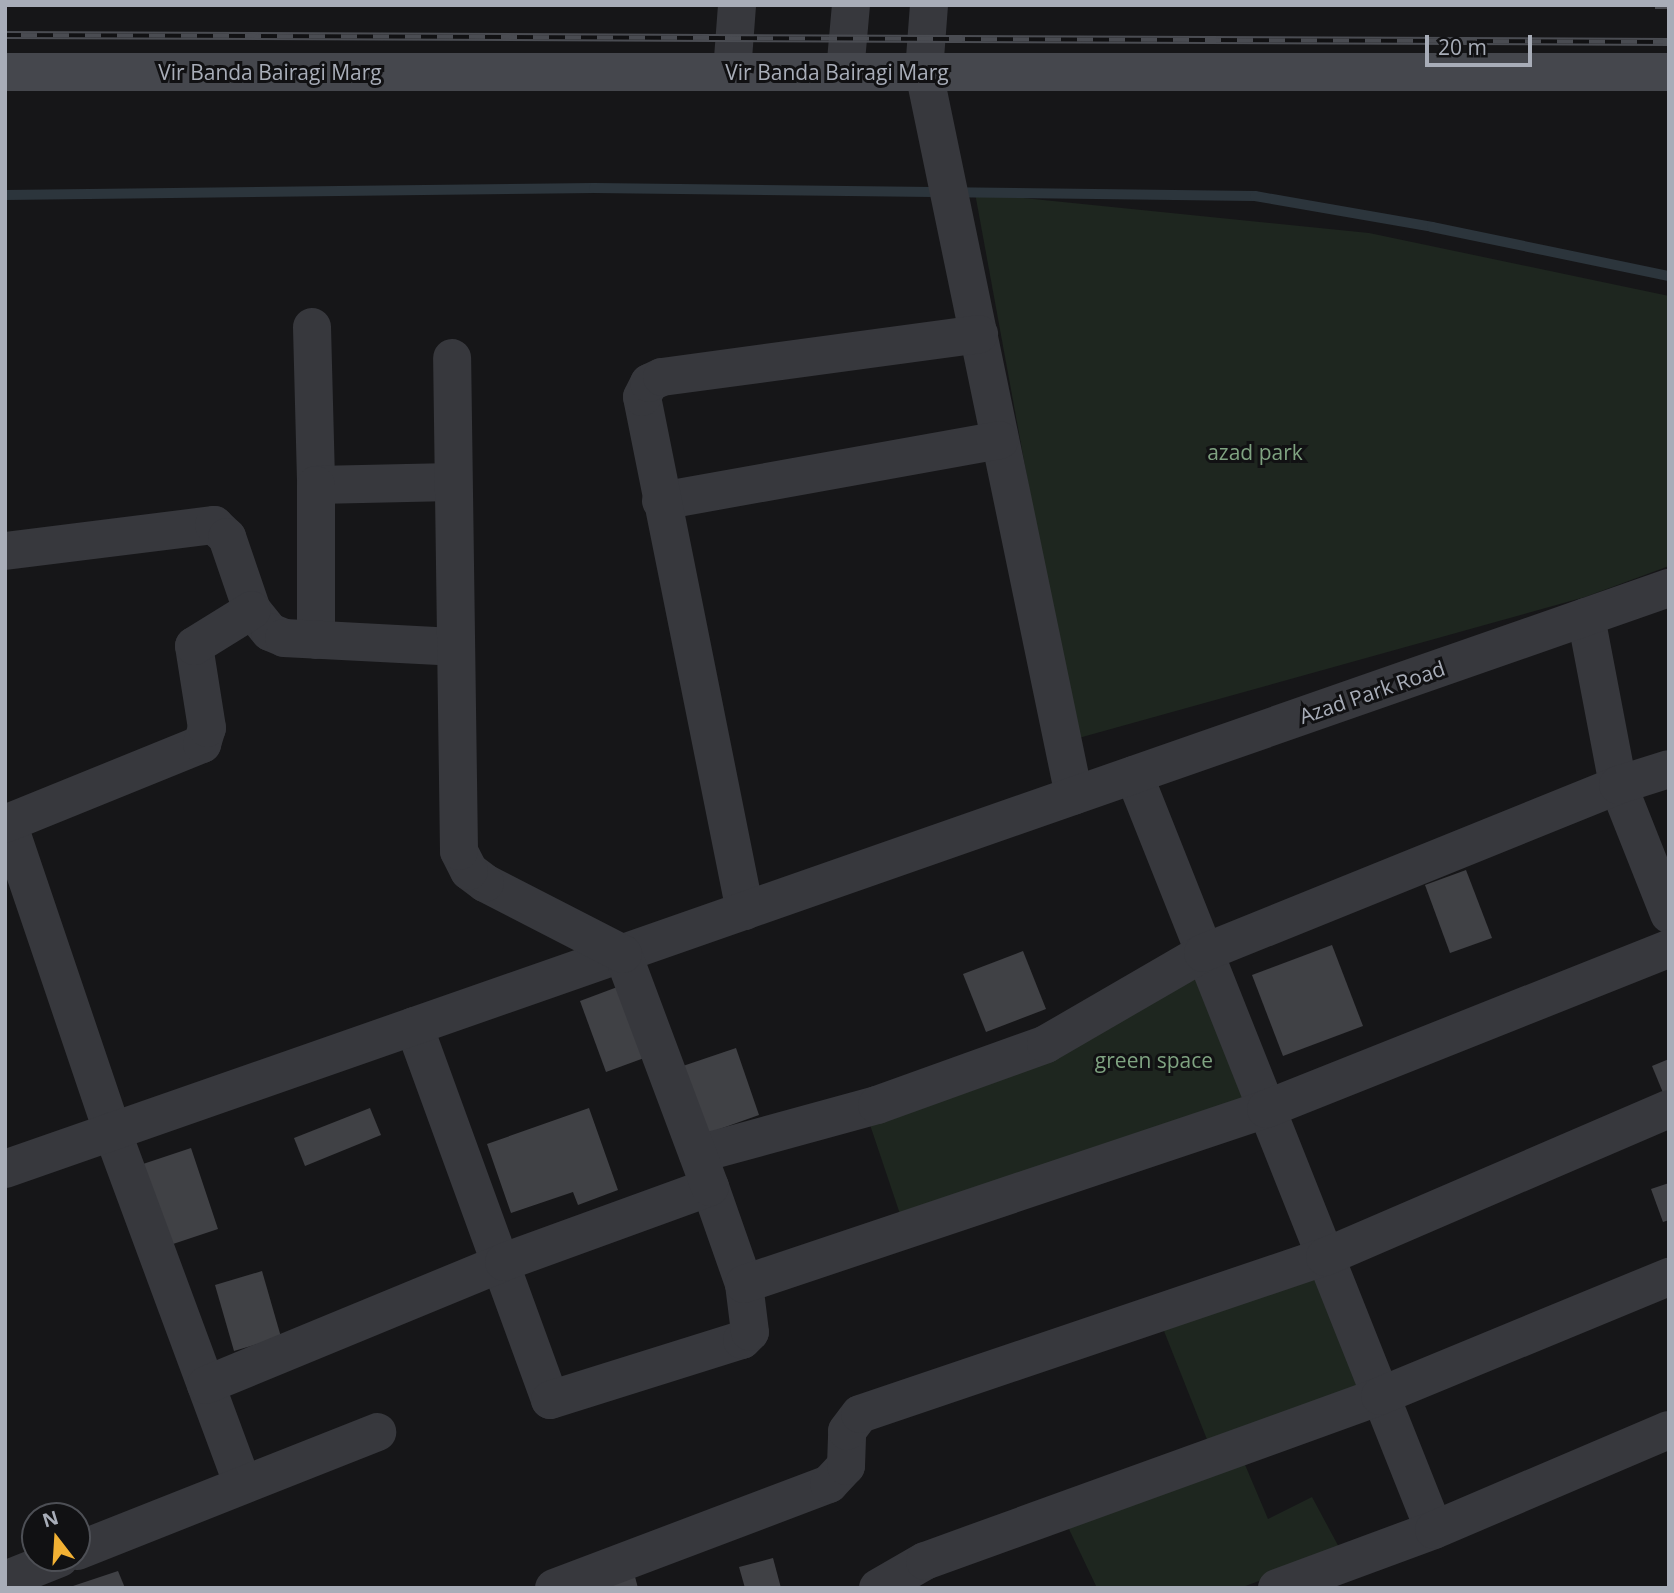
<!DOCTYPE html>
<html>
<head>
<meta charset="utf-8">
<style>
	body { margin:0 }
	#map { position:relative; width:1674px; height:1593px; overflow:hidden; background:#161618; font-family:"Open Sans",sans-serif }
	div>[style] { position:absolute }
	.green>* { inset:0; background:#1e261f }
	.stream>* { height:10px; margin:-5px; padding:0 5px; transform-origin:5px; border-radius:5px; background:#2c353c }
	.building>* { inset:0; background:#404145 }
	.minor>* { height:38px; margin:-19px; padding:0 19px; transform-origin:19px; border-radius:19px; background:#37383d }
	.secondary>* { height:38px; margin:-19px; padding:0 19px; transform-origin:19px; border-radius:19px; background:#45474d }
	.rail>* { height:8px; margin-top:-4px; transform-origin:0; background:repeating-linear-gradient(90deg,#111113 0 16px,#4a4c52 0 32px); box-sizing:border-box; border-block:2px solid #4a4c52 }
	span { translate:-50% -50%; white-space:nowrap; text-align:center; line-height:1.15; -webkit-text-stroke:6px #111113; paint-order:stroke }
	.street-label { font-size:21px; color:#a8adb8 }
	.park-label { font-size:21px; color:#7fa381 }
	.frame { position:absolute; inset:0; border:7px solid #a8adb8; pointer-events:none }
	.north { position:absolute; left:21px; top:1502px; width:70px; height:70px; box-sizing:border-box; background:#111113; border:2px solid #4d4f55; border-radius:50%; rotate:343deg; font-size:19px; font-weight:700; line-height:28px; text-align:center; color:#a8adb8 }
	.north::after { content:''; display:block; margin:auto; width:24px; height:32px; background:#f2b134; clip-path:polygon(50% 0,100% 100%,50% 72%,0 100%) }
	.scale { position:absolute; left:1425px; top:35px; width:107px; height:32px; box-sizing:border-box; border:4px solid #a8adb8; border-top:0; padding-left:9px; font-size:21px; line-height:24px; white-space:nowrap; color:#a8adb8; -webkit-text-stroke:5px #111113; paint-order:stroke }
</style>
</head>
<body>
<div id="map">
	<div class="green">
		<div style="clip-path:polygon(975px 193px,1369px 233px,1669px 296px,1669px 566px,1585px 597px,1075px 739px)"></div>
		<div style="clip-path:polygon(1193px 966px,1249px 1101px,902px 1220px,859px 1092px,1121px 998px)"></div>
		<div style="clip-path:polygon(1314px 1278px,1363px 1390px,1208px 1442px,1162px 1326px)"></div>
		<div style="clip-path:polygon(1243px 1460px,1268px 1519px,1312px 1497px,1341px 1551px,1240px 1588px,1097px 1588px,1067px 1525px)"></div>
	</div>
	<div class="stream">
		<div style="left:5px;top:195px;width:589px;rotate:-0.68deg"></div>
		<div style="left:594px;top:188px;width:661px;rotate:0.69deg"></div>
		<div style="left:1255px;top:196px;width:180px;rotate:9.9deg"></div>
		<div style="left:1432px;top:227px;width:242px;rotate:11.7deg"></div>
	</div>
	<div class="building">
		<div style="clip-path:polygon(1466px 870px,1492px 938px,1450px 953px,1425px 885px)"></div>
		<div style="clip-path:polygon(1332px 945px,1363px 1026px,1283px 1056px,1252px 975px)"></div>
		<div style="clip-path:polygon(1023px 951px,1046px 1009px,986px 1032px,963px 974px)"></div>
		<div style="clip-path:polygon(628px 983px,655px 1054px,606px 1072px,580px 1001px)"></div>
		<div style="clip-path:polygon(736px 1048px,759px 1115px,700px 1136px,677px 1068px)"></div>
		<div style="clip-path:polygon(1669px 1059px,1669px 1099px,1666px 1100px,1652px 1066px)"></div>
		<div style="clip-path:polygon(370px 1108px,381px 1135px,305px 1166px,294px 1138px)"></div>
		<div style="clip-path:polygon(589px 1108px,618px 1190px,578px 1205px,573px 1192px,511px 1213px,487px 1144px)"></div>
		<div style="clip-path:polygon(191px 1148px,218px 1229px,158px 1249px,131px 1168px)"></div>
		<div style="clip-path:polygon(1669px 1183px,1669px 1220px,1663px 1222px,1651px 1189px)"></div>
		<div style="clip-path:polygon(262px 1271px,281px 1337px,234px 1351px,215px 1285px)"></div>
		<div style="clip-path:polygon(773px 1558px,781px 1588px,745px 1588px,739px 1567px)"></div>
		<div style="clip-path:polygon(118px 1571px,125px 1588px,70px 1588px,70px 1587px)"></div>
		<div style="clip-path:polygon(634px 1573px,638px 1588px,596px 1588px)"></div>
	</div>
	<div class="minor">
		<div style="left:929px;top:5px;width:67px;rotate:94.3deg"></div>
		<div style="left:924px;top:72px;width:739px;rotate:78.29deg"></div>
		<div style="left:732px;top:72px;width:67px;rotate:-85.7deg"></div>
		<div style="left:845px;top:72px;width:67px;rotate:-84.9deg"></div>
		<div style="left:312px;top:327px;width:158px;rotate:88.5deg"></div>
		<div style="left:316px;top:485px;width:137px;rotate:-1.3deg"></div>
		<div style="left:316px;top:485px;width:155px;rotate:90deg"></div>
		<div style="left:661px;top:501px;width:344px;rotate:-10.2deg"></div>
		<div style="left:5px;top:551px;width:211px;rotate:-7.1deg"></div>
		<div style="left:214px;top:525px;width:18px;rotate:43deg"></div>
		<div style="left:227px;top:537px;width:77px;rotate:71.1deg"></div>
		<div style="left:252px;top:610px;width:28px;rotate:51deg"></div>
		<div style="left:270px;top:632px;width:15px;rotate:23deg"></div>
		<div style="left:284px;top:638px;width:170px;rotate:3deg"></div>
		<div style="left:1586px;top:617px;width:171px;rotate:79.2deg"></div>
		<div style="left:1618px;top:785px;width:139px;rotate:68.4deg"></div>
		<div style="left:1134px;top:775px;width:812px;rotate:68.33deg"></div>
		<div style="left:8px;top:823px;width:325px;rotate:71.3deg"></div>
		<div style="left:112px;top:1131px;width:377px;rotate:69.7deg"></div>
		<div style="left:5px;top:824px;width:213px;rotate:-22.1deg"></div>
		<div style="left:202px;top:744px;width:17px;rotate:-73deg"></div>
		<div style="left:207px;top:728px;width:83px;rotate:-99deg"></div>
		<div style="left:194px;top:646px;width:68px;rotate:-31.8deg"></div>
		<div style="left:745px;top:911px;width:524px;rotate:-101.33deg"></div>
		<div style="left:642px;top:397px;width:16px;rotate:-63deg"></div>
		<div style="left:649px;top:383px;width:14px;rotate:-25deg"></div>
		<div style="left:662px;top:377px;width:320px;rotate:-7.7deg"></div>
		<div style="left:414px;top:1026px;width:398px;rotate:70deg"></div>
		<div style="left:550px;top:1400px;width:201px;rotate:-17.4deg"></div>
		<div style="left:742px;top:1340px;width:11px;rotate:-45deg"></div>
		<div style="left:750px;top:1332px;width:48px;rotate:-97.1deg"></div>
		<div style="left:744px;top:1284px;width:103px;rotate:-109.3deg"></div>
		<div style="left:698px;top:1154px;width:186px;rotate:-15.3deg"></div>
		<div style="left:877px;top:1105px;width:180px;rotate:-19.8deg"></div>
		<div style="left:1046px;top:1044px;width:181px;rotate:-30.1deg"></div>
		<div style="left:1203px;top:953px;width:448px;rotate:-22deg"></div>
		<div style="left:1618px;top:785px;width:53px;rotate:-17.4deg"></div>
		<div style="left:5px;top:1169px;width:1763px;rotate:-19.25deg"></div>
		<div style="left:744px;top:1284px;width:551px;rotate:-18.53deg"></div>
		<div style="left:1266px;top:1109px;width:434px;rotate:-21.7deg"></div>
		<div style="left:206px;top:1385px;width:322px;rotate:-22.4deg"></div>
		<div style="left:504px;top:1262px;width:219px;rotate:-20deg"></div>
		<div style="left:710px;top:1187px;width:249px;rotate:-110.5deg"></div>
		<div style="left:623px;top:954px;width:155px;rotate:-152.8deg"></div>
		<div style="left:485px;top:883px;width:20px;rotate:-143deg"></div>
		<div style="left:469px;top:871px;width:22px;rotate:-117deg"></div>
		<div style="left:459px;top:851px;width:493px;rotate:-90.8deg"></div>
		<div style="left:77px;top:1551px;width:323px;rotate:-21.6deg"></div>
		<div style="left:5px;top:1580px;width:59px;rotate:-21.8deg"></div>
		<div style="left:554px;top:1588px;width:294px;rotate:-20.7deg"></div>
		<div style="left:829px;top:1484px;width:25px;rotate:-47deg"></div>
		<div style="left:846px;top:1466px;width:35px;rotate:-88deg"></div>
		<div style="left:847px;top:1431px;width:21px;rotate:-53deg"></div>
		<div style="left:860px;top:1414px;width:491px;rotate:-18.7deg"></div>
		<div style="left:1325px;top:1257px;width:374px;rotate:-23.3deg"></div>
		<div style="left:878px;top:1588px;width:54px;rotate:-29.9deg"></div>
		<div style="left:925px;top:1561px;width:484px;rotate:-19.9deg"></div>
		<div style="left:1380px;top:1396px;width:313px;rotate:-22.4deg"></div>
		<div style="left:1277px;top:1588px;width:167px;rotate:-20.3deg"></div>
		<div style="left:1434px;top:1530px;width:255px;rotate:-23.1deg"></div>
	</div>
	<div class="secondary">
		<div style="left:5px;top:72px;width:1664px"></div>
	</div>
	<div class="rail">
		<div style="left:1655px;top:5px;width:14px"></div>
		<div style="left:5px;top:35px;width:1664px;rotate:0.24deg"></div>
	</div>
	<div class="street-label">
		<span style="left:270px;top:72px">Vir Banda Bairagi Marg</span>
		<span style="left:837px;top:72px">Vir Banda Bairagi Marg</span>
		<span style="left:1372px;top:692px;rotate:-19deg">Azad Park Road</span>
	</div>
	<div class="park-label">
		<span style="left:1255px;top:452px">azad park</span>
		<span style="left:1154px;top:1060px">green space</span>
	</div>
	<div class="frame"></div>
	<div class="north">N</div>
	<div class="scale">20 m</div>
</div>
</body>
</html>
